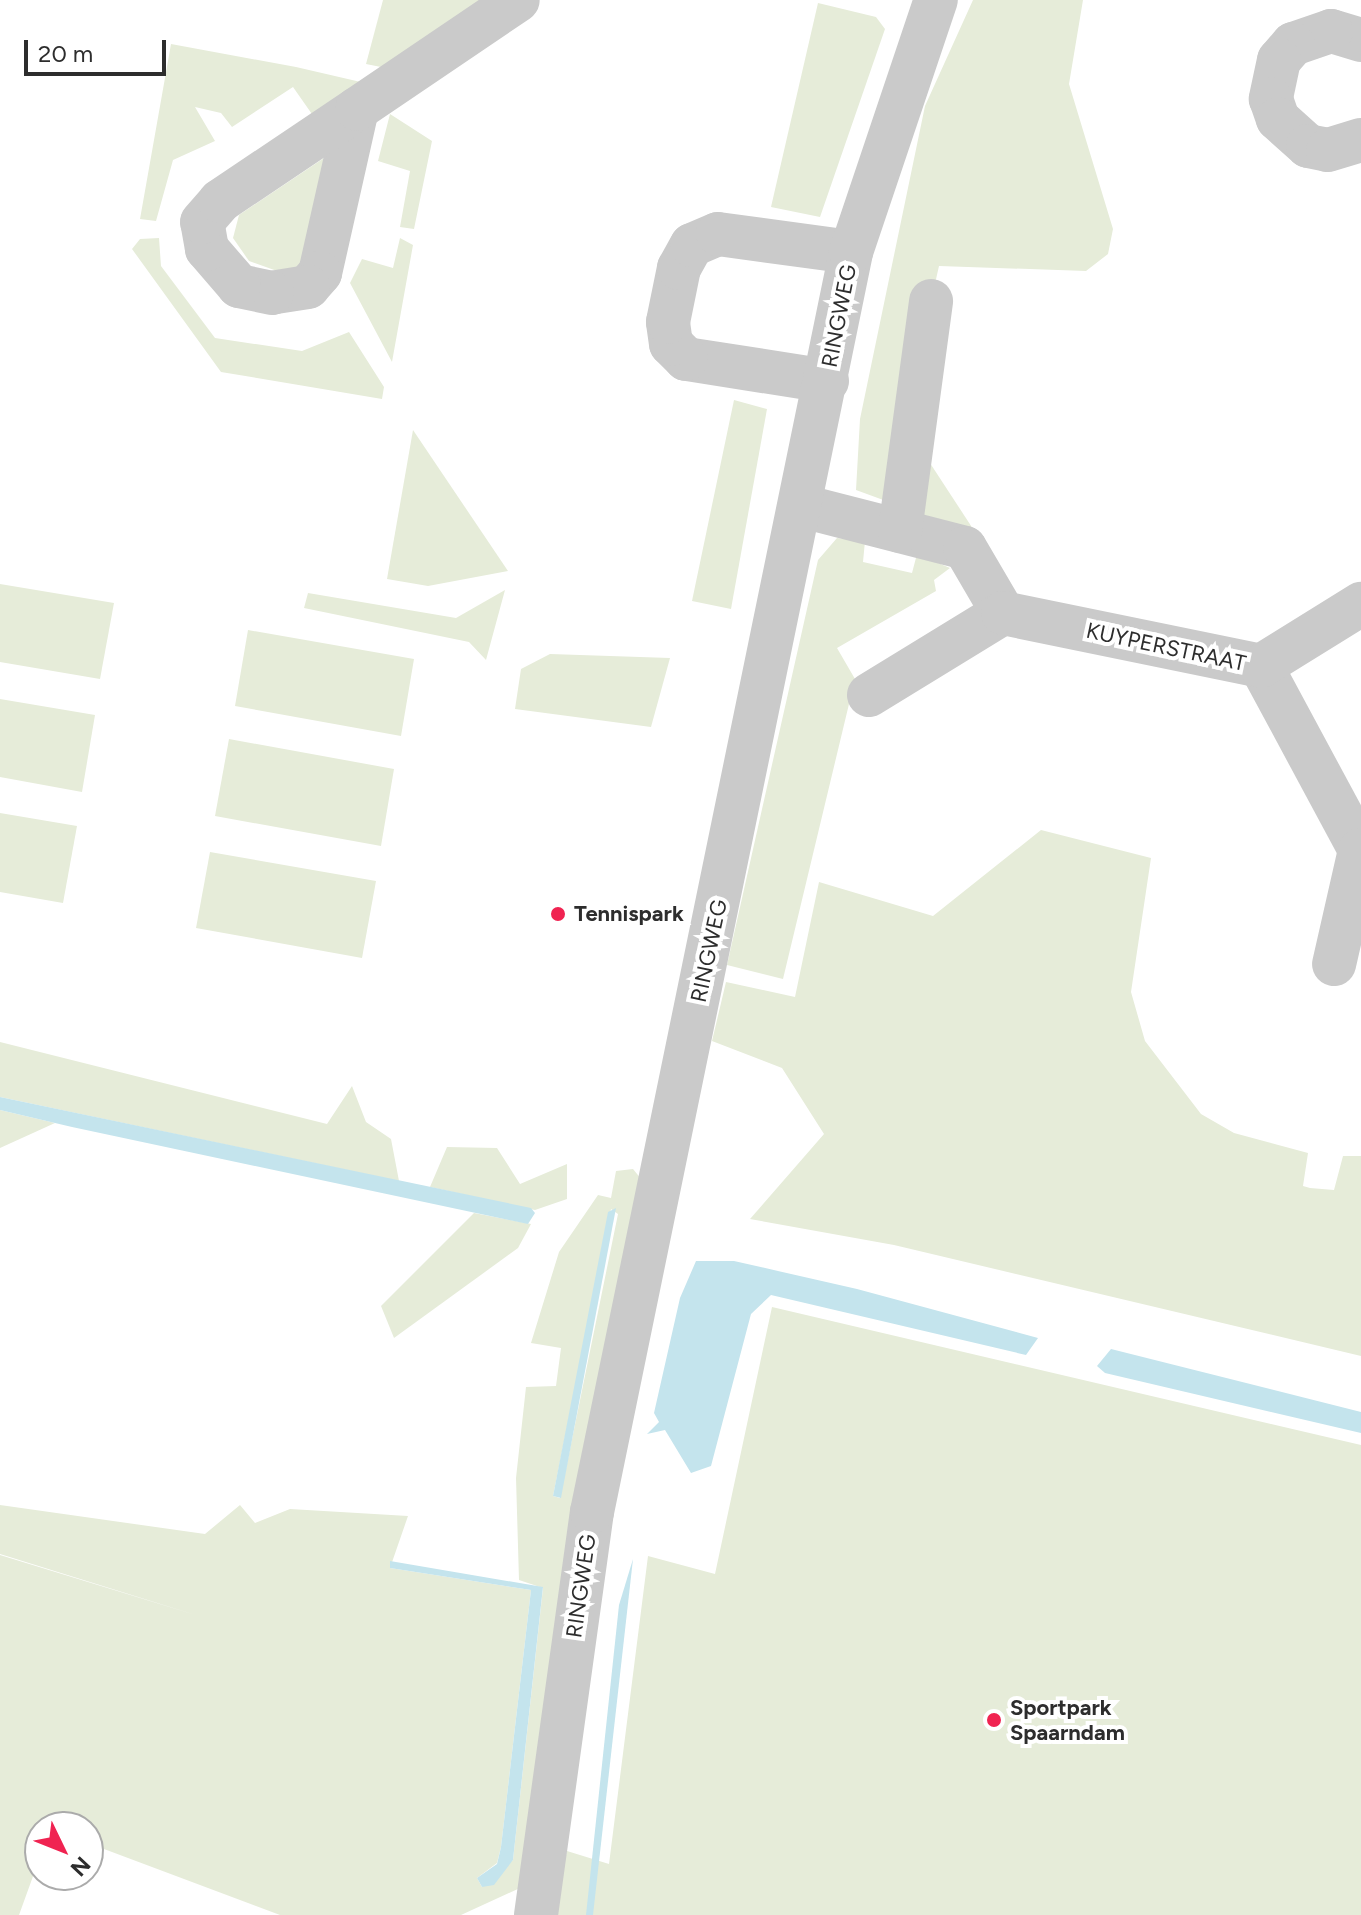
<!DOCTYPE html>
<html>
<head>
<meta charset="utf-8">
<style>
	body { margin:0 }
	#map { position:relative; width:1361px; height:1915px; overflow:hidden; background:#fff; font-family:Figtree,sans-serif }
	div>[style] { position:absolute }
	.green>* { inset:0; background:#e6ecd9 }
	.water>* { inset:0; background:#c4e4ed }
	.minor>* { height:44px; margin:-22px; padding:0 22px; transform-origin:22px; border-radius:22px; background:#cacaca }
	.dots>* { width:22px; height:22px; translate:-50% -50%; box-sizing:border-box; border:4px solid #fff; border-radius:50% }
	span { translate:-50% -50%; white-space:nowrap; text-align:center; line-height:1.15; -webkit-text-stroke:8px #fff; paint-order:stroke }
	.street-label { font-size:22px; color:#2d2d2d }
	.poi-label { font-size:22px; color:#2d2d2d; font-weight:700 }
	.left { translate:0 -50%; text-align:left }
	.north { position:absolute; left:24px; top:1811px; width:80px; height:80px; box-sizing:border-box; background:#fff; border:2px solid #ababab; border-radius:50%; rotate:133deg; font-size:22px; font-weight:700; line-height:32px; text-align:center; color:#2d2d2d }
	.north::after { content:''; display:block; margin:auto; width:28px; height:36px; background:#f02351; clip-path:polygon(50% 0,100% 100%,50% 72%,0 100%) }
	.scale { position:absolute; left:24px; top:40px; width:142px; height:36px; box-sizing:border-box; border:4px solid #2d2d2d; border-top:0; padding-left:10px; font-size:24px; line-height:28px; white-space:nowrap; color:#2d2d2d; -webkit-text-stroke:6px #fff; paint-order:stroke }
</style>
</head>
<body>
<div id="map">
	<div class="green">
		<div style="clip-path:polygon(383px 0,484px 0,386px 68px,366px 64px)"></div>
		<div style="clip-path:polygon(973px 0,1083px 0,1069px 84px,1113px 229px,1108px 254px,1086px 271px,939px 266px,886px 501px,856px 490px,860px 419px,925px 106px)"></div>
		<div style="clip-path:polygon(818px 3px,876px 17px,885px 29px,820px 217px,771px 207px)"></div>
		<div style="clip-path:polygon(171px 44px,296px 67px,365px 83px,314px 117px,293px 87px,232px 127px,221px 113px,195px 107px,215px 141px,173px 160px,156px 221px,140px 219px)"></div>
		<div style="clip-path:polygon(390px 114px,432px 141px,414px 229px,400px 227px,410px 171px,378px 161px)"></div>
		<div style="clip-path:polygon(333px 152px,314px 262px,291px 276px,249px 261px,233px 238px,239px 215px)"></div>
		<div style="clip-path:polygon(159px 238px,161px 266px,215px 338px,302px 351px,349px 332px,384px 387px,382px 399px,221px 372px,132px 249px,140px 239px)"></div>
		<div style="clip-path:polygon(400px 238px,413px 245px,392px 362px,350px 283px,362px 259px,393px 268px)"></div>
		<div style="clip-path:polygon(734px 400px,767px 409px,731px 609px,692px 601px)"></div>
		<div style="clip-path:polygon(413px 430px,508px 571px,428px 586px,387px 579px)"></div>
		<div style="clip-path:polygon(928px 460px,977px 535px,919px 514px)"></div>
		<div style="clip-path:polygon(837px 538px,865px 541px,863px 562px,912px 573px,917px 554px,950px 568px,934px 580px,936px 591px,837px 648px,855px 679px,783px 979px,727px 965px,818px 560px)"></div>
		<div style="clip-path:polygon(0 584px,114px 603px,100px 679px,0 662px)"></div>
		<div style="clip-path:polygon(505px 590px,486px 660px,469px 642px,304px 608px,308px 593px,456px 618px)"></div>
		<div style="clip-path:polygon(248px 630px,414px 659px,401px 736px,235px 706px)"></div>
		<div style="clip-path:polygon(550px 654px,670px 658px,651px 727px,515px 709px,521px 669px)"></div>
		<div style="clip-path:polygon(0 699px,95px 715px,82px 792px,0 777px)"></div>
		<div style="clip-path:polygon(229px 739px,394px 769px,381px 846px,215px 816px)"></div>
		<div style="clip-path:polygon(0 813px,77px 826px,63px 903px,0 892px)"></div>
		<div style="clip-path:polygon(1041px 830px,1151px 858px,1131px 992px,1145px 1041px,1201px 1114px,1234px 1133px,1308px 1153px,1303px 1186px,1310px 1188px,1334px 1190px,1343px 1156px,1361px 1156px,1361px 1356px,894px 1245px,750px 1219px,824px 1134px,782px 1068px,712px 1041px,726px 982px,795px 997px,819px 882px,933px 916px)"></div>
		<div style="clip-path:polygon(210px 852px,376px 881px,362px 958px,196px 928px)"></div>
		<div style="clip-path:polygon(0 1042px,327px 1124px,352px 1086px,366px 1122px,391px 1139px,399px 1181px,0 1097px)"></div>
		<div style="clip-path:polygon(0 1110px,55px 1123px,0 1148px)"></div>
		<div style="clip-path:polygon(447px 1147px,497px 1148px,520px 1184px,567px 1164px,567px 1199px,535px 1210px,430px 1187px)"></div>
		<div style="clip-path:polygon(evenodd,633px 1169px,646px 1185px,520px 1888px,461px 1915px,280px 1915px,88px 1843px,88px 1827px,40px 1827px,40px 1857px,19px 1915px,0 1915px,0 1555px,199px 1616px,0 1554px,0 1505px,205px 1534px,240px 1505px,255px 1523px,290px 1509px,408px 1516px,390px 1568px,531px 1590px,501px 1847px,497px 1863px,477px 1878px,482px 1887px,513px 1860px,543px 1588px,519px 1580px,516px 1478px,526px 1387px,556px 1386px,561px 1348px,531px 1343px,559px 1252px,598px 1195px,611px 1198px,616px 1171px,633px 1169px,611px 1209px,618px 1214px,560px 1498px,553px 1496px,611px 1209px)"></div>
		<div style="clip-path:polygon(474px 1213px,531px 1224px,518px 1248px,394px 1338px,381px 1306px)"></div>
		<div style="clip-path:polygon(772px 1307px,1361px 1445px,1361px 1915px,552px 1915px,567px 1851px,609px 1864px,648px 1556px,715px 1574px)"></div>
	</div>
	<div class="water">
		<div style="clip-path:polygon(0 1097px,531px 1208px,535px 1213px,528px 1224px,72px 1127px,0 1110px)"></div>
		<div style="clip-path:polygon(616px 1208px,561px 1498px,553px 1496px,608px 1212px)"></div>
		<div style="clip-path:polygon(696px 1261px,734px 1261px,857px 1289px,1038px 1338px,1026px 1355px,771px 1295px,751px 1314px,711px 1466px,691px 1473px,665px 1430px,647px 1434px,659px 1422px,654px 1413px,680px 1298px)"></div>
		<div style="clip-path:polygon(1111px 1349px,1361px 1412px,1361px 1433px,1105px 1373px,1097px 1366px)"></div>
		<div style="clip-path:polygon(633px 1559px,593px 1915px,586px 1915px,619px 1605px)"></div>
		<div style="clip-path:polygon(390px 1561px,543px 1587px,513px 1860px,494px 1885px,482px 1887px,477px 1878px,497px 1864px,501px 1847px,531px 1590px,390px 1568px)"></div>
	</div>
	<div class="minor">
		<div style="left:1361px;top:40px;width:31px;rotate:-163deg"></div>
		<div style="left:1331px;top:31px;width:40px;rotate:161.1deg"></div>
		<div style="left:1293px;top:44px;width:21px;rotate:131deg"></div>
		<div style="left:1279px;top:60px;width:40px;rotate:102deg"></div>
		<div style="left:1271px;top:99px;width:21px;rotate:71deg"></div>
		<div style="left:1278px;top:119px;width:40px;rotate:42deg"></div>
		<div style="left:1308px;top:146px;width:20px;rotate:11deg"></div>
		<div style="left:1328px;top:150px;width:34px;rotate:-17deg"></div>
		<div style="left:357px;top:109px;width:168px;rotate:102.7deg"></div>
		<div style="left:320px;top:273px;width:18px;rotate:131deg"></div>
		<div style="left:308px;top:287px;width:36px;rotate:171deg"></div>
		<div style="left:272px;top:293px;width:34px;rotate:-168deg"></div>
		<div style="left:239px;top:286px;width:49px;rotate:-130.9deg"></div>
		<div style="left:207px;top:249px;width:27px;rotate:-100deg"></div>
		<div style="left:202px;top:222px;width:28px;rotate:-49deg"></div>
		<div style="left:220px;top:201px;width:165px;rotate:-33.9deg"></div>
		<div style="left:357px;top:109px;width:194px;rotate:-34.1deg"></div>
		<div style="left:827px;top:381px;width:143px;rotate:-171.1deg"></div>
		<div style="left:686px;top:359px;width:21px;rotate:-135deg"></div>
		<div style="left:671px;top:344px;width:22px;rotate:-98deg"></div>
		<div style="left:668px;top:322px;width:55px;rotate:-78.5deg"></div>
		<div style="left:679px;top:268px;width:26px;rotate:-61deg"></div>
		<div style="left:692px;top:245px;width:28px;rotate:-23deg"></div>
		<div style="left:718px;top:234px;width:134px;rotate:7.7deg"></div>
		<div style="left:802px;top:506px;width:168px;rotate:14.4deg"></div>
		<div style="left:965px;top:548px;width:75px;rotate:59.7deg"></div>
		<div style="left:900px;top:531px;width:232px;rotate:-82.3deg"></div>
		<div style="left:1261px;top:666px;width:209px;rotate:61.7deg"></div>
		<div style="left:1360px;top:850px;width:117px;rotate:102.8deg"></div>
		<div style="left:869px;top:695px;width:157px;rotate:-31.5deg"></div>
		<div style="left:1003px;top:613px;width:263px;rotate:11.6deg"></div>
		<div style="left:1261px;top:666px;width:118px;rotate:-31.8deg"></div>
		<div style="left:536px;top:1915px;width:407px;rotate:-82.1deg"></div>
		<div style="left:592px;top:1512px;width:1286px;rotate:-78.38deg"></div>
		<div style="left:851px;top:252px;width:266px;rotate:-71.4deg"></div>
	</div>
	<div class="dots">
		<div style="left:558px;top:914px;background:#f02351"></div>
		<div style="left:994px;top:1720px;background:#f02351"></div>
	</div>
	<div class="street-label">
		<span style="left:839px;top:316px;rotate:-79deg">RINGWEG</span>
		<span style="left:1166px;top:647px;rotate:12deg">KUYPERSTRAAT</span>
		<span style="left:709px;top:951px;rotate:-78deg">RINGWEG</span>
		<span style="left:581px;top:1586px;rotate:-82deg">RINGWEG</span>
	</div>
	<div class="poi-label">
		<span class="left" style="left:574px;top:914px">Tennispark</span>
		<span class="left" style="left:1010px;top:1720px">Sportpark<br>Spaarndam</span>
	</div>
	<div class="north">N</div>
	<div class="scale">20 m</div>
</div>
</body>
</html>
